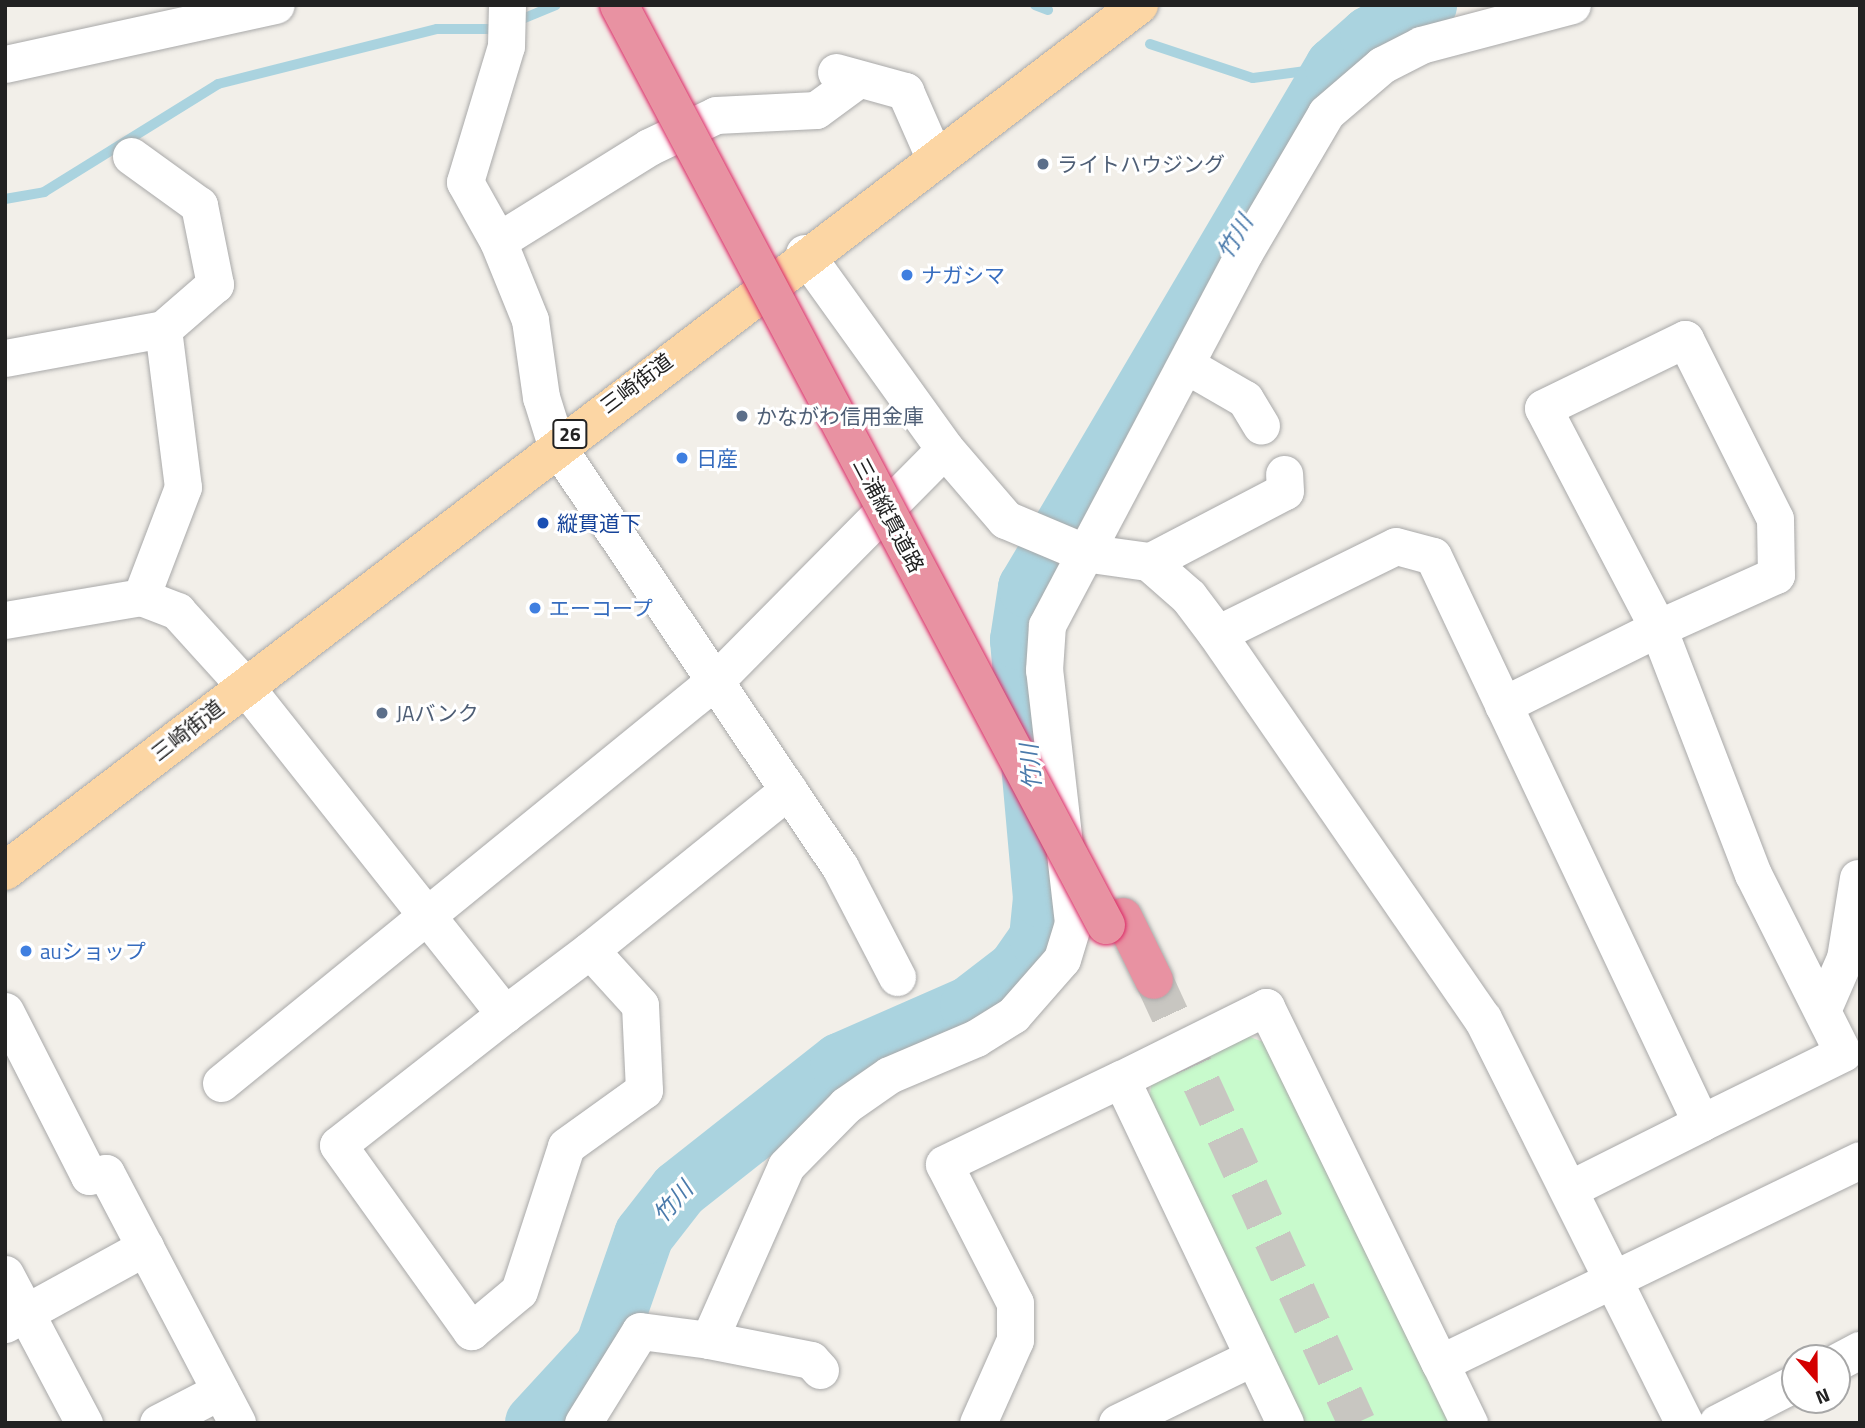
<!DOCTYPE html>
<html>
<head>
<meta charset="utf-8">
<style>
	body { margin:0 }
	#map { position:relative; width:1865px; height:1428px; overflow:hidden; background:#f2efe9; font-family:"Titillium Web","Noto Sans JP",sans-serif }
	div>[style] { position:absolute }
	.park>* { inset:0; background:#c8facc }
	.stream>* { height:10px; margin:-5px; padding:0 5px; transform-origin:5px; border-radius:5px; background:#aad3df }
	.river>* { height:60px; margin:-30px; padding:0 30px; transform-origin:30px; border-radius:30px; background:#aad3df }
	.motorway-tunnel>* { height:38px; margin-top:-19px; transform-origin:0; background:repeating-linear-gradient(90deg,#c8c6c1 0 38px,transparent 0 57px) }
	.roads { filter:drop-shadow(0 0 2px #a9a9a9) drop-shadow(0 0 2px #a9a9a9) }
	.minor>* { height:37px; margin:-18.5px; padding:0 18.5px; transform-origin:18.5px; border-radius:18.5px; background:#fff }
	.tertiary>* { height:38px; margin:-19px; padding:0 19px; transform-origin:19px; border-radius:19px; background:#fff }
	.primary>* { height:38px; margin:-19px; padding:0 19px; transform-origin:19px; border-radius:19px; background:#fcd6a4 }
	.motorway>* { height:38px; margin:-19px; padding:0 19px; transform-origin:19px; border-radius:19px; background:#e892a2 }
	.bridges { filter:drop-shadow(0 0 2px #dc2a67) drop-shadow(0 0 2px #dc2a67) }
	.motorway-bridge>* { height:38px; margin:-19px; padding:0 19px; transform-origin:19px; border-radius:19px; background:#e892a2 }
	.dots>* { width:19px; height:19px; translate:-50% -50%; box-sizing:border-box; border:4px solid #fff; border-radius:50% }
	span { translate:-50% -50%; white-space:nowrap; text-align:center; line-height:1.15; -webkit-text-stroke:6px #fff; paint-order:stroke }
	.shield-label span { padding:2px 5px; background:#fff; border:2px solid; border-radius:5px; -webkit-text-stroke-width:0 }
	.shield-label { font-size:19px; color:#222; font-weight:700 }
	.service-label { font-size:21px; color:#4e5e75 }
	.left { translate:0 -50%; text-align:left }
	.shop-label { font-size:21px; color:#366cbe }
	.street-label { font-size:21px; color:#222 }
	.transit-label { font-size:21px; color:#164399 }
	.water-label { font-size:23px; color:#4a7aab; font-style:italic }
	.frame { position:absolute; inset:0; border:7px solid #222; pointer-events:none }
	.north { position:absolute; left:1781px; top:1344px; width:70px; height:70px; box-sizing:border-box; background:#fff; border:2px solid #a7a7a7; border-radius:50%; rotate:159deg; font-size:19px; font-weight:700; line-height:28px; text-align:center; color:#222 }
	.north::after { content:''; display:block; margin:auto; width:24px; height:32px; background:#d40000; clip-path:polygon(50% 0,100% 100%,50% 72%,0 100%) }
</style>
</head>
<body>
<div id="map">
	<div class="park">
		<div style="clip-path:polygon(1242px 1034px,1266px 1043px,1451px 1423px,1304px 1423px,1149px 1100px,1152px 1080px)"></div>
	</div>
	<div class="stream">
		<div style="left:1035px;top:5px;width:14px;rotate:21deg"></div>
		<div style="left:515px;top:22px;width:44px;rotate:-22.5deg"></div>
		<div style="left:1150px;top:44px;width:108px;rotate:18.3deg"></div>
		<div style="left:1253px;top:78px;width:83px;rotate:-7.6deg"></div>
		<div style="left:5px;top:199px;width:40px;rotate:-10deg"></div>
		<div style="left:44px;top:192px;width:205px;rotate:-31.8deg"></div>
		<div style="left:218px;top:84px;width:226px;rotate:-14.1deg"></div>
		<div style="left:437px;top:29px;width:61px"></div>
	</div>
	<div class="river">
		<div style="left:535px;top:1423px;width:103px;rotate:-47.4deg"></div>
		<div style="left:605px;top:1347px;width:119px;rotate:-70.8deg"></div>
		<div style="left:644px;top:1235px;width:57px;rotate:-52.1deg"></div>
		<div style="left:679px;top:1190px;width:205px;rotate:-38.3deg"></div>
		<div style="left:840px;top:1063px;width:142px;rotate:-23.7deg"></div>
		<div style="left:970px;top:1006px;width:59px;rotate:-37.5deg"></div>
		<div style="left:1017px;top:970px;width:39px;rotate:-55deg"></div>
		<div style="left:1039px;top:938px;width:40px;rotate:-84.3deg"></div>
		<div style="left:1043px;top:898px;width:259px;rotate:-95.1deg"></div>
		<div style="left:1020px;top:640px;width:53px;rotate:-81.3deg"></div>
		<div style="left:1028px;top:588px;width:605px;rotate:-59.49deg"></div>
		<div style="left:1335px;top:67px;width:47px;rotate:-41.5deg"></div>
		<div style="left:1370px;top:36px;width:65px;rotate:-28.5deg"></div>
	</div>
	<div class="motorway-tunnel">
		<div style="left:1154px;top:980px;width:487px;rotate:65.4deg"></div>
	</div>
	<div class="roads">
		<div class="minor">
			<div style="left:507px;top:5px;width:41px;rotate:91.4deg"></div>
			<div style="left:506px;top:46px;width:142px;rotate:106.8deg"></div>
			<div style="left:465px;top:182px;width:68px;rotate:60.8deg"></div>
			<div style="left:498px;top:241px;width:85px;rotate:67.9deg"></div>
			<div style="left:530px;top:320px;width:78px;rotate:81.9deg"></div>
			<div style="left:541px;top:397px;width:50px;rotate:72.6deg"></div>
			<div style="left:556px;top:445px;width:509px;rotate:56.06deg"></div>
			<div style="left:840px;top:867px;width:124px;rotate:62.6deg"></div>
			<div style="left:5px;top:64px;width:277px;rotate:-12.3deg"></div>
			<div style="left:836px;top:72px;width:72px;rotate:15.4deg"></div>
			<div style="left:905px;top:91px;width:72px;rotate:66.3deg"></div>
			<div style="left:131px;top:156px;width:84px;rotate:35.8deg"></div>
			<div style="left:199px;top:205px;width:81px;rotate:78.6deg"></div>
			<div style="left:215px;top:284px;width:69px;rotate:139.1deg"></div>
			<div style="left:498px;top:241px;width:178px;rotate:-31.9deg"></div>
			<div style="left:649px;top:147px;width:74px;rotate:-25.5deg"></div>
			<div style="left:716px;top:115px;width:100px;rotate:-2.9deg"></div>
			<div style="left:816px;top:110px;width:51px;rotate:-36.2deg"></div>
			<div style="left:1685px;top:339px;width:201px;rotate:63.4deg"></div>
			<div style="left:1775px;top:519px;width:56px;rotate:89deg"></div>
			<div style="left:1776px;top:575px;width:129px;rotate:155.8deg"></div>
			<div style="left:1658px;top:628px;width:248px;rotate:-117.6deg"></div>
			<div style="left:1543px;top:408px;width:158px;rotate:-25.9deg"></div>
			<div style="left:5px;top:358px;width:161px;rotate:-10.4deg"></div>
			<div style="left:163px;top:329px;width:159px;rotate:82.8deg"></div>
			<div style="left:183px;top:487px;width:118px;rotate:110.9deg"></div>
			<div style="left:141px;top:597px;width:39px;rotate:21deg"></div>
			<div style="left:177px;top:611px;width:100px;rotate:47.8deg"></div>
			<div style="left:244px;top:685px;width:420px;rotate:51.6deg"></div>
			<div style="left:505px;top:1014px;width:212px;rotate:141.9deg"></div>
			<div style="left:338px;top:1145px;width:229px;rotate:54.4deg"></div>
			<div style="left:471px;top:1331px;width:62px;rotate:-39.8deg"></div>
			<div style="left:519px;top:1291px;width:152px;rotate:-72deg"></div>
			<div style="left:566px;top:1146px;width:96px;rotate:-35.7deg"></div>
			<div style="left:644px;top:1090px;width:85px;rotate:-92.7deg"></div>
			<div style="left:640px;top:1005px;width:74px;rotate:-132.3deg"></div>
			<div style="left:590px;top:950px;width:255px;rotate:-38.9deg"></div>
			<div style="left:1186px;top:365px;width:68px;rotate:30deg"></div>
			<div style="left:1245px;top:399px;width:31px;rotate:59deg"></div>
			<div style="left:1149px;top:562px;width:153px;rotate:-27.6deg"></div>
			<div style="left:1285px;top:491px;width:17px;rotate:-93deg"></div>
			<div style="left:5px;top:620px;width:138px;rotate:-9.6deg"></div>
			<div style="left:1217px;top:634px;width:199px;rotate:-26.2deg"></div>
			<div style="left:1396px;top:546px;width:38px;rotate:15deg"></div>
			<div style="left:1433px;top:556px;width:627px;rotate:64.7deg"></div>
			<div style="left:1701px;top:1123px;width:147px;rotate:153.3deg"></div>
			<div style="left:1503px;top:705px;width:173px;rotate:-26.4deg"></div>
			<div style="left:1658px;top:628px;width:264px;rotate:68.9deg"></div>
			<div style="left:1753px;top:874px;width:200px;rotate:63.3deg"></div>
			<div style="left:1843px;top:1053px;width:158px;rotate:153.8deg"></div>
			<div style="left:1824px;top:1006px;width:52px;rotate:-66.4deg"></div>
			<div style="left:1845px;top:958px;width:81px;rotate:-80.8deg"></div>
			<div style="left:5px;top:1011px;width:185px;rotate:63deg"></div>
			<div style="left:89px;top:1176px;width:17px;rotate:-10deg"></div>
			<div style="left:106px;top:1173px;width:282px;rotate:62.3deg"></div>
			<div style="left:505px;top:1014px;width:106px;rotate:-37deg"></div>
			<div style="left:221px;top:1083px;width:640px;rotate:-39.16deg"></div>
			<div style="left:717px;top:679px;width:324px;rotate:-45.3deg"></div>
			<div style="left:5px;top:1274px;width:169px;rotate:62.1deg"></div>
			<div style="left:5px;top:1324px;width:160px;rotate:-28.8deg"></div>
			<div style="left:1837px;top:1362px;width:26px;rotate:-28deg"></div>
			<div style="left:1440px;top:1363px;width:67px;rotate:64.2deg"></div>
			<div style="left:820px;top:1370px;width:13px;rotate:-132deg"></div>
			<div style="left:811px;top:1360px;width:104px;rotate:-168.9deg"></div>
			<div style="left:709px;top:1340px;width:190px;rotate:-66.1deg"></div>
			<div style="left:786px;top:1166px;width:86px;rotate:-45.5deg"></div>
			<div style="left:846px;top:1105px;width:52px;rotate:-34.9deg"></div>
			<div style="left:889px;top:1075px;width:95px;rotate:-23deg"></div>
			<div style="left:976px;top:1038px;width:44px;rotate:-31.9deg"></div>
			<div style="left:1013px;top:1015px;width:74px;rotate:-48.8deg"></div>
			<div style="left:1062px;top:959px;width:38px;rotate:-73deg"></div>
			<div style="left:1073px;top:923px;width:255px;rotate:-96.5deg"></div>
			<div style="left:1044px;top:670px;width:45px;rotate:-86.2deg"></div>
			<div style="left:1047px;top:625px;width:421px;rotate:-62.1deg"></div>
			<div style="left:1244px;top:253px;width:162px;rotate:-59.6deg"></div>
			<div style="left:1326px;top:113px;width:74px;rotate:-40.6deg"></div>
			<div style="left:1382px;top:65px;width:44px;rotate:-27.1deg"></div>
			<div style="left:1421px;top:45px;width:156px;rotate:-14.8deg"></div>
			<div style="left:158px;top:1423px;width:70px;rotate:-27.3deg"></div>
			<div style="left:583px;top:1423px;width:108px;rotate:-58.2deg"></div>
			<div style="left:640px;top:1331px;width:70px;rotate:7.4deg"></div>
			<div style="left:978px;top:1423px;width:91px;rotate:-66deg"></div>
			<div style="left:1015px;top:1340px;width:37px;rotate:-90deg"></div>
			<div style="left:1015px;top:1303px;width:156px;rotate:-117.1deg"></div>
			<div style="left:944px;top:1164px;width:196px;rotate:-25.7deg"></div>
			<div style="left:1117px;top:1423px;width:151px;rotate:-25.9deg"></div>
			<div style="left:1285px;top:1423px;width:381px;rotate:-115.5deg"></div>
			<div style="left:1121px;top:1079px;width:162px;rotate:-26.4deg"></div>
			<div style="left:1266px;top:1007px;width:396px;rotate:64deg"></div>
			<div style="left:1440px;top:1363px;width:466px;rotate:-25.8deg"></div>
			<div style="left:1717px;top:1423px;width:88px;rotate:-27.1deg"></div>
		</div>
		<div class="tertiary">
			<div style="left:805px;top:254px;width:240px;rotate:54.3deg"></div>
			<div style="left:945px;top:449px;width:94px;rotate:49.3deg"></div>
			<div style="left:1006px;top:520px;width:85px;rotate:22.9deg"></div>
			<div style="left:1084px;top:553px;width:66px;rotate:7.9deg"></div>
			<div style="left:1149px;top:562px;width:53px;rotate:41.2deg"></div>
			<div style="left:1189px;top:597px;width:46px;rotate:52.9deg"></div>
			<div style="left:1217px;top:634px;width:468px;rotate:55.4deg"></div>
			<div style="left:1483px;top:1019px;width:451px;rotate:63.5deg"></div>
		</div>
		<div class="primary">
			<div style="left:5px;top:871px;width:1427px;rotate:-37.37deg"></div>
		</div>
		<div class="motorway">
			<div style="left:1123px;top:917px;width:70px;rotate:63.8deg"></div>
		</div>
	</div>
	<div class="bridges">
		<div class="motorway-bridge">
			<div style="left:619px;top:5px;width:1041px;rotate:62.11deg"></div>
		</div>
	</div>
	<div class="dots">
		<div style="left:1043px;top:164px;background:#5c6f8a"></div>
		<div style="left:907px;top:275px;background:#3f7fe0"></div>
		<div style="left:742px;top:416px;background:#5c6f8a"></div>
		<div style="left:682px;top:458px;background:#3f7fe0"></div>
		<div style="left:543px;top:523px;background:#1a4fb4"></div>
		<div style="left:535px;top:608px;background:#3f7fe0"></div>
		<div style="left:382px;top:713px;background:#5c6f8a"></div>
		<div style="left:26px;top:951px;background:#3f7fe0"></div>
	</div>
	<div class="shield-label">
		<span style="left:570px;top:434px">26</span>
	</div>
	<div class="service-label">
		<span class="left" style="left:1057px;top:164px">ライトハウジング</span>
		<span class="left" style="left:756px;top:416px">かながわ信用金庫</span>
		<span class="left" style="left:396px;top:713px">JAバンク</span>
	</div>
	<div class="shop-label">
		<span class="left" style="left:921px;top:275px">ナガシマ</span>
		<span class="left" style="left:696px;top:458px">日産</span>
		<span class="left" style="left:549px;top:608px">エーコープ</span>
		<span class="left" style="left:40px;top:951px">auショップ</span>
	</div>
	<div class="street-label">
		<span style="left:636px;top:383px;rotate:-37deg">三崎街道</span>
		<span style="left:889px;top:515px;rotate:62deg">三浦縦貫道路</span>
		<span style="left:187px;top:730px;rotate:-38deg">三崎街道</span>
	</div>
	<div class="transit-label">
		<span class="left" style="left:557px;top:523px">縦貫道下</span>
	</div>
	<div class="water-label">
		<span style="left:1235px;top:237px;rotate:-59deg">竹川</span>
		<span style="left:1031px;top:767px;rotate:-95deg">竹川</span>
		<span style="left:673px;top:1202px;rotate:-48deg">竹川</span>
	</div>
	<div class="frame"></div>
	<div class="north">N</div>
</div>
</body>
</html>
